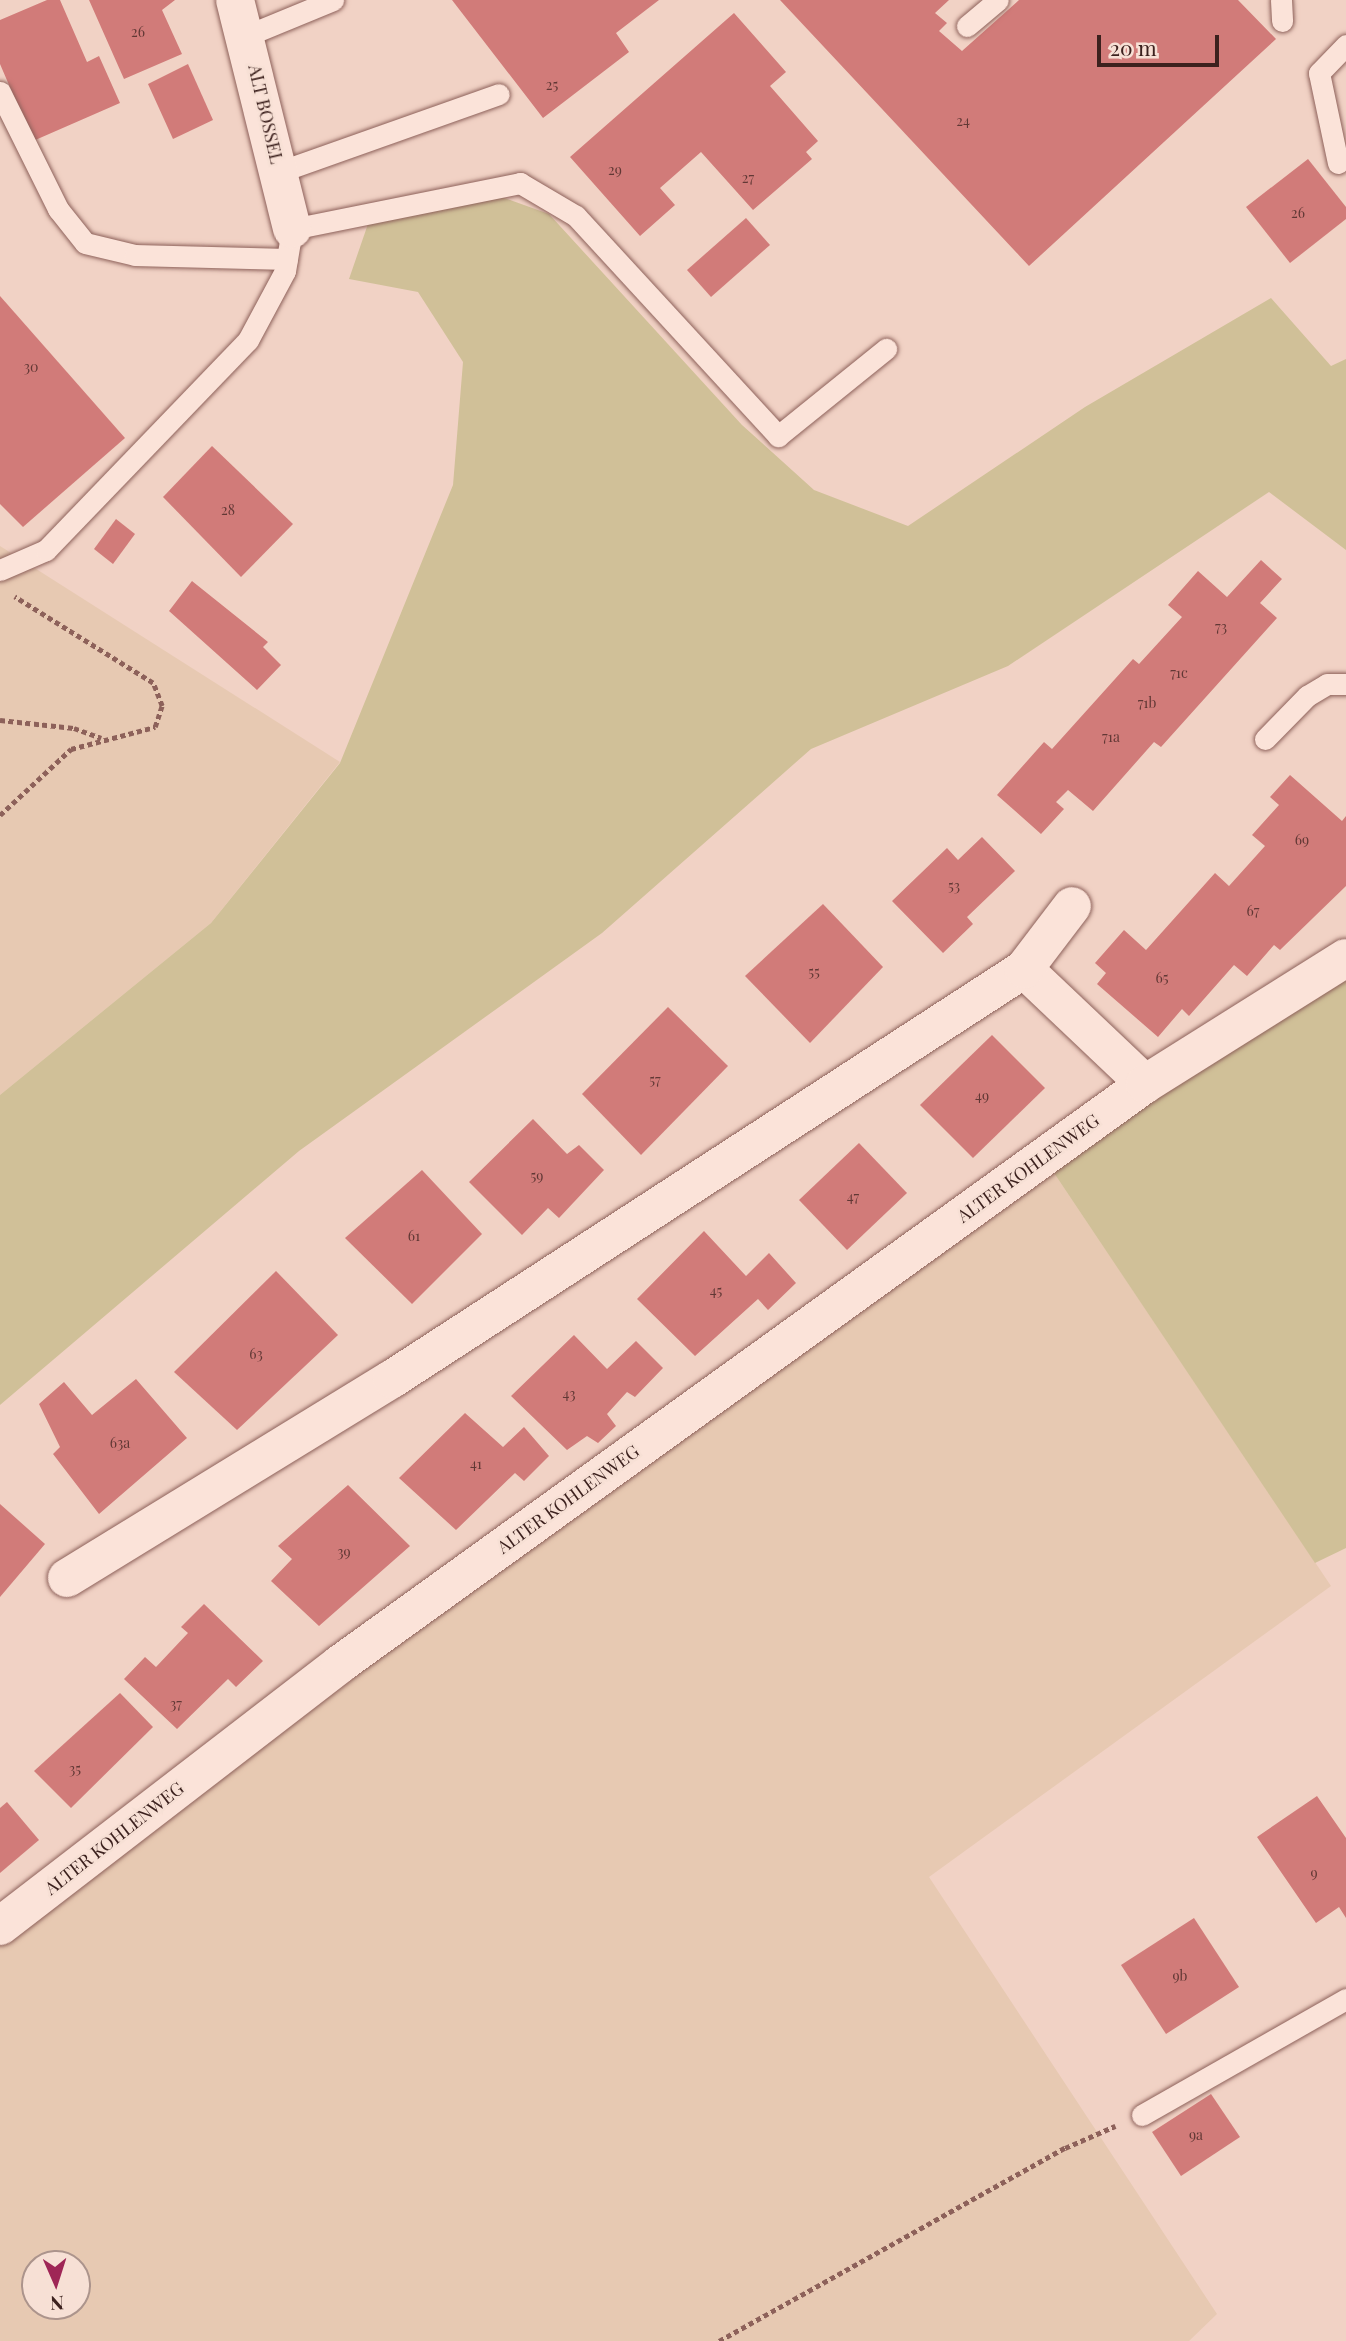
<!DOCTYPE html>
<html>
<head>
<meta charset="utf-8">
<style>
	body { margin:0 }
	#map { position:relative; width:1346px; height:2341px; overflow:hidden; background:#f1d2c5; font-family:"Playfair Display",serif }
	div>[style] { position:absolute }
	.farmland>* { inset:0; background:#e7c9b2 }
	.green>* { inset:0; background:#d0c098 }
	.building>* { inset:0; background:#d17b79 }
	.path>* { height:4.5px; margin-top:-2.25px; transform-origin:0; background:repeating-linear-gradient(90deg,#8d615a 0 5px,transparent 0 8.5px) }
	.roads { filter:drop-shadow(0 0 2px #8d615a) drop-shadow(0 0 2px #8d615a) }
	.lane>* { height:21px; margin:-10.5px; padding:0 10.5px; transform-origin:10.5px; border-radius:10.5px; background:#fbe3d9 }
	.street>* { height:38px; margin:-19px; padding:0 19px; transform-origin:19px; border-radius:19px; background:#fbe3d9 }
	span { translate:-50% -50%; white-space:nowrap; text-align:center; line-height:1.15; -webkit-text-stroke:5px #f7e0d5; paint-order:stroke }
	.number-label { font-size:14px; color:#613835 }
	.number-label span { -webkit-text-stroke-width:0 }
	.street-label { font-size:18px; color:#3c211e }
	.north { position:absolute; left:21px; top:2250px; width:70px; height:70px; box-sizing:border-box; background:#f7e0d5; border:2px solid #ac948c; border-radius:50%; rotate:177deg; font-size:19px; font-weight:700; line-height:28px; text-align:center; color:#3c211e }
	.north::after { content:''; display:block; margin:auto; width:24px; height:32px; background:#9f2656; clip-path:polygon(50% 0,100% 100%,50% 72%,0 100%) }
	.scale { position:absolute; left:1097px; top:35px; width:122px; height:32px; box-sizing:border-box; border:4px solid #3c211e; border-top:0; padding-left:9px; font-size:21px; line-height:24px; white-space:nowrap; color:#3c211e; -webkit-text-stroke:5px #f7e0d5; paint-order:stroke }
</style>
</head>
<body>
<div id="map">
	<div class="farmland">
		<div style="clip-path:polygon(0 546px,340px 762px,211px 923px,0 1095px)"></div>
		<div style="clip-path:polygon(evenodd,1046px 1161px,1331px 1586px,929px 1877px,1217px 2314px,1189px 2341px,0 2341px,0 1939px,1046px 1161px,35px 2264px,77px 2264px,77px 2306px,35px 2306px,35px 2264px)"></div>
	</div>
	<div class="green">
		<div style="clip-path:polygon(488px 192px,549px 214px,742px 425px,814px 490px,908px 526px,1085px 407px,1271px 298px,1331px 366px,1346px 359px,1346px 550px,1269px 492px,1008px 666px,811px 749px,602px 933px,299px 1151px,0 1405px,0 1095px,211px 923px,340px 763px,453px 485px,463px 362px,418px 292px,349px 279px,369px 221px)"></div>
		<div style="clip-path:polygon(1346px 964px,1346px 1548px,1315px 1563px,1046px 1161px)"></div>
	</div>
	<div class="building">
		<div style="clip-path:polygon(47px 0,60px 0,87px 62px,99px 56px,120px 103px,33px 141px,0 64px,0 20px)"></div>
		<div style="clip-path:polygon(89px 0,175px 0,162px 10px,182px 54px,124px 79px)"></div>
		<div style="clip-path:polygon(452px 0,659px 0,616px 33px,629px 52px,543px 118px)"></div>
		<div style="clip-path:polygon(780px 0,949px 0,935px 13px,947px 23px,939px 31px,962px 51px,1019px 0,1238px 0,1276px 39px,1029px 266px)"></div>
		<div style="clip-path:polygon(734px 13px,786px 72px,770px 86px,818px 141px,806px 152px,812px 159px,753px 210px,701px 152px,660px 188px,675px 205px,640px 236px,570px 157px)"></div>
		<div style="clip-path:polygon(188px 64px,213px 120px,173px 139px,148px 84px)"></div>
		<div style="clip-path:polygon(1308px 159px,1346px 207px,1346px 219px,1290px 263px,1246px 207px)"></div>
		<div style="clip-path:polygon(746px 218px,770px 245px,711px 297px,687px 270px)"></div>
		<div style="clip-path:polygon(0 296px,125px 438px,23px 527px,0 504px)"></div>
		<div style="clip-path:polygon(212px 446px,293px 524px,241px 577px,163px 497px)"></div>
		<div style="clip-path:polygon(116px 519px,135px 534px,113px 564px,94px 549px)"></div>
		<div style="clip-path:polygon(1261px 560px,1282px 579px,1260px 603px,1277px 618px,1161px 747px,1154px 742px,1093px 811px,1068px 790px,1056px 802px,1064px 809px,1041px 834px,997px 795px,1044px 742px,1052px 749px,1133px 659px,1139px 664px,1182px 617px,1168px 605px,1198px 571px,1227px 597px)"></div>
		<div style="clip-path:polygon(192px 581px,268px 642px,263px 647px,281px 665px,257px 690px,169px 611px)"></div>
		<div style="clip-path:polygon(1290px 775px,1342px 821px,1346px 816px,1346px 886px,1280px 950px,1274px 945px,1247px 976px,1234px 965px,1189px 1016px,1182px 1009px,1158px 1037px,1097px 984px,1106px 973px,1095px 963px,1124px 930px,1146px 950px,1215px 873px,1229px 886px,1265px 846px,1252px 835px,1279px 805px,1270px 797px)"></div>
		<div style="clip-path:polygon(982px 837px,1015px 871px,967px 917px,973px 924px,943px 953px,892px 901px,947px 848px,958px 860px)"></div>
		<div style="clip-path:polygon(823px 904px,883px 967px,810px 1043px,745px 976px)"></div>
		<div style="clip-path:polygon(668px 1007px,728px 1066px,641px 1155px,582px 1094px)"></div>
		<div style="clip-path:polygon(992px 1035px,1045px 1088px,973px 1158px,920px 1105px)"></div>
		<div style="clip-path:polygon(533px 1119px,567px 1154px,579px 1145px,604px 1170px,559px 1218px,548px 1208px,522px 1235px,469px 1182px)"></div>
		<div style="clip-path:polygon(859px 1143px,907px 1193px,847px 1250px,799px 1200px)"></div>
		<div style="clip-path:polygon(422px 1170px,482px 1234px,412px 1304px,345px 1238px)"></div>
		<div style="clip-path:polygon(704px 1231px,746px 1276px,769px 1253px,796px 1283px,768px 1310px,758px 1299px,695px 1356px,637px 1299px)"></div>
		<div style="clip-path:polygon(276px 1271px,338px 1335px,237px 1430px,174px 1372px)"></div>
		<div style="clip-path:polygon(574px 1335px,607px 1369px,636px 1341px,663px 1368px,635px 1397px,627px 1392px,607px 1414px,616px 1426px,598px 1443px,587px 1436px,567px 1450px,511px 1396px)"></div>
		<div style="clip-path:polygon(136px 1379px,187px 1438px,99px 1514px,53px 1454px,60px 1447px,39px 1404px,64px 1382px,92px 1415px)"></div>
		<div style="clip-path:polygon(465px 1413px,503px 1447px,524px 1427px,549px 1456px,524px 1481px,515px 1473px,456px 1530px,399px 1478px)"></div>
		<div style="clip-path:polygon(348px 1485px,410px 1546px,319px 1626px,271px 1581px,292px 1559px,278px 1546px)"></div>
		<div style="clip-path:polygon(0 1504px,45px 1544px,0 1597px)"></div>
		<div style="clip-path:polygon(204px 1604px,263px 1661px,236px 1687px,228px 1679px,177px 1729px,124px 1679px,145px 1657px,156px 1667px,188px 1633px,181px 1627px)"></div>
		<div style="clip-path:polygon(120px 1693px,153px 1727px,71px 1808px,34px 1771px)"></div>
		<div style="clip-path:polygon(1317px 1796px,1346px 1838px,1346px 1918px,1339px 1907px,1316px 1923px,1257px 1837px)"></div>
		<div style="clip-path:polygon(7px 1802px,39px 1840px,0 1873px,0 1808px)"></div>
		<div style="clip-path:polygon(1194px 1918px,1239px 1987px,1166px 2034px,1121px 1965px)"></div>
		<div style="clip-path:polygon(1211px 2094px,1240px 2137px,1181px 2176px,1152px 2132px)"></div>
	</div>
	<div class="path">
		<div style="left:0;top:720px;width:74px;rotate:6.2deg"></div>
		<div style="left:74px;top:728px;width:29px;rotate:20deg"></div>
		<div style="left:0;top:815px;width:97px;rotate:-42.9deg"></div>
		<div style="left:71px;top:749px;width:87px;rotate:-14.7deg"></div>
		<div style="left:155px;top:727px;width:22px;rotate:-72deg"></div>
		<div style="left:162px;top:706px;width:25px;rotate:-111deg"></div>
		<div style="left:153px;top:683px;width:163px;rotate:-148.1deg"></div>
		<div style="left:719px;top:2341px;width:396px;rotate:-29.2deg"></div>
		<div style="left:1065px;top:2148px;width:55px;rotate:-23.7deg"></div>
	</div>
	<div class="roads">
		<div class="lane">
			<div style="left:1281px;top:0;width:21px;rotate:87deg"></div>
			<div style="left:967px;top:26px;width:40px;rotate:-40deg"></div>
			<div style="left:248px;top:35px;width:92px;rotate:-22.4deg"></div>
			<div style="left:0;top:92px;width:131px;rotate:63.6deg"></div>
			<div style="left:58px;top:209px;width:43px;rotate:51.5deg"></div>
			<div style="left:85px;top:243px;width:51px;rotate:13.5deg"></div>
			<div style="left:135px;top:255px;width:152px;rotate:1.5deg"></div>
			<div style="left:1338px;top:163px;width:92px;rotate:-101.9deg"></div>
			<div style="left:1319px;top:73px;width:39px;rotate:-46deg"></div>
			<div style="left:279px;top:172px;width:233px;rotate:-19.5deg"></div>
			<div style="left:0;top:570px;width:50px;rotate:-23.5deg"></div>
			<div style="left:46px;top:550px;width:291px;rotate:-46.1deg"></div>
			<div style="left:248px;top:340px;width:78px;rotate:-61.8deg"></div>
			<div style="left:285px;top:271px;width:43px;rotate:-80.5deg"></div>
			<div style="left:292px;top:229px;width:233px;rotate:-11.4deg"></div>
			<div style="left:520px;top:183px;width:65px;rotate:30.5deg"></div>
			<div style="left:576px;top:216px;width:299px;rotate:47.4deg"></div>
			<div style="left:778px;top:436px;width:139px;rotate:-38.9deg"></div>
			<div style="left:1265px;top:739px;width:60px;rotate:-45.7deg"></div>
			<div style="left:1307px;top:696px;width:23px;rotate:-31deg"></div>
			<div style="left:1327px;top:684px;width:19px"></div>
			<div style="left:1142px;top:2115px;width:235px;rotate:-29.6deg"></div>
		</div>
		<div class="street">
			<div style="left:235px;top:0;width:236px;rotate:76deg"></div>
			<div style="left:1024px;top:969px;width:167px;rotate:43.5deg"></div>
			<div style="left:67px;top:1578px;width:381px;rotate:-31.5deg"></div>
			<div style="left:392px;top:1379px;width:753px;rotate:-32.97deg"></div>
			<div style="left:1024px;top:969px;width:79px;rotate:-52.7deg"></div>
			<div style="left:0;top:1926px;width:429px;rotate:-37.6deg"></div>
			<div style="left:340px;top:1664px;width:992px;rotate:-35.77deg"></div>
			<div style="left:1145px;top:1084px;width:237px;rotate:-32.1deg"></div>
		</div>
	</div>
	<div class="number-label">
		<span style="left:138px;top:32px">26</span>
		<span style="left:552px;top:85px">25</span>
		<span style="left:963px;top:121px">24</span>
		<span style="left:615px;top:170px">29</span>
		<span style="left:748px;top:178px">27</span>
		<span style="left:1298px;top:213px">26</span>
		<span style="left:31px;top:367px">30</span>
		<span style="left:228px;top:510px">28</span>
		<span style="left:1221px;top:627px">73</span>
		<span style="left:1179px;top:673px">71c</span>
		<span style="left:1147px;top:703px">71b</span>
		<span style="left:1111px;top:737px">71a</span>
		<span style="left:1302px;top:840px">69</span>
		<span style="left:954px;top:886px">53</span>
		<span style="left:1253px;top:911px">67</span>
		<span style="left:814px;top:972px">55</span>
		<span style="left:1162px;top:978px">65</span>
		<span style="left:655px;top:1080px">57</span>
		<span style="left:982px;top:1096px">49</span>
		<span style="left:537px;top:1176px">59</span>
		<span style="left:853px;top:1197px">47</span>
		<span style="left:414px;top:1236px">61</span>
		<span style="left:716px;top:1291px">45</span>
		<span style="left:256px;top:1354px">63</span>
		<span style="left:569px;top:1394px">43</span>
		<span style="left:120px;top:1443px">63a</span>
		<span style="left:476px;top:1464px">41</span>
		<span style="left:344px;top:1552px">39</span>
		<span style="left:176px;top:1704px">37</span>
		<span style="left:75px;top:1769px">35</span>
		<span style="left:1314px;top:1873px">9</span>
		<span style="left:1180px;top:1976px">9b</span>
		<span style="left:1196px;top:2135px">9a</span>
	</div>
	<div class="street-label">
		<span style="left:266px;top:114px;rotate:77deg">ALT BOSSEL</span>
		<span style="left:1028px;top:1168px;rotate:-36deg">ALTER KOHLENWEG</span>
		<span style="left:568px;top:1499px;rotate:-36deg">ALTER KOHLENWEG</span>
		<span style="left:114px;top:1838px;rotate:-38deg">ALTER KOHLENWEG</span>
	</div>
	<div class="north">N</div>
	<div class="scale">20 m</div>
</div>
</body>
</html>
